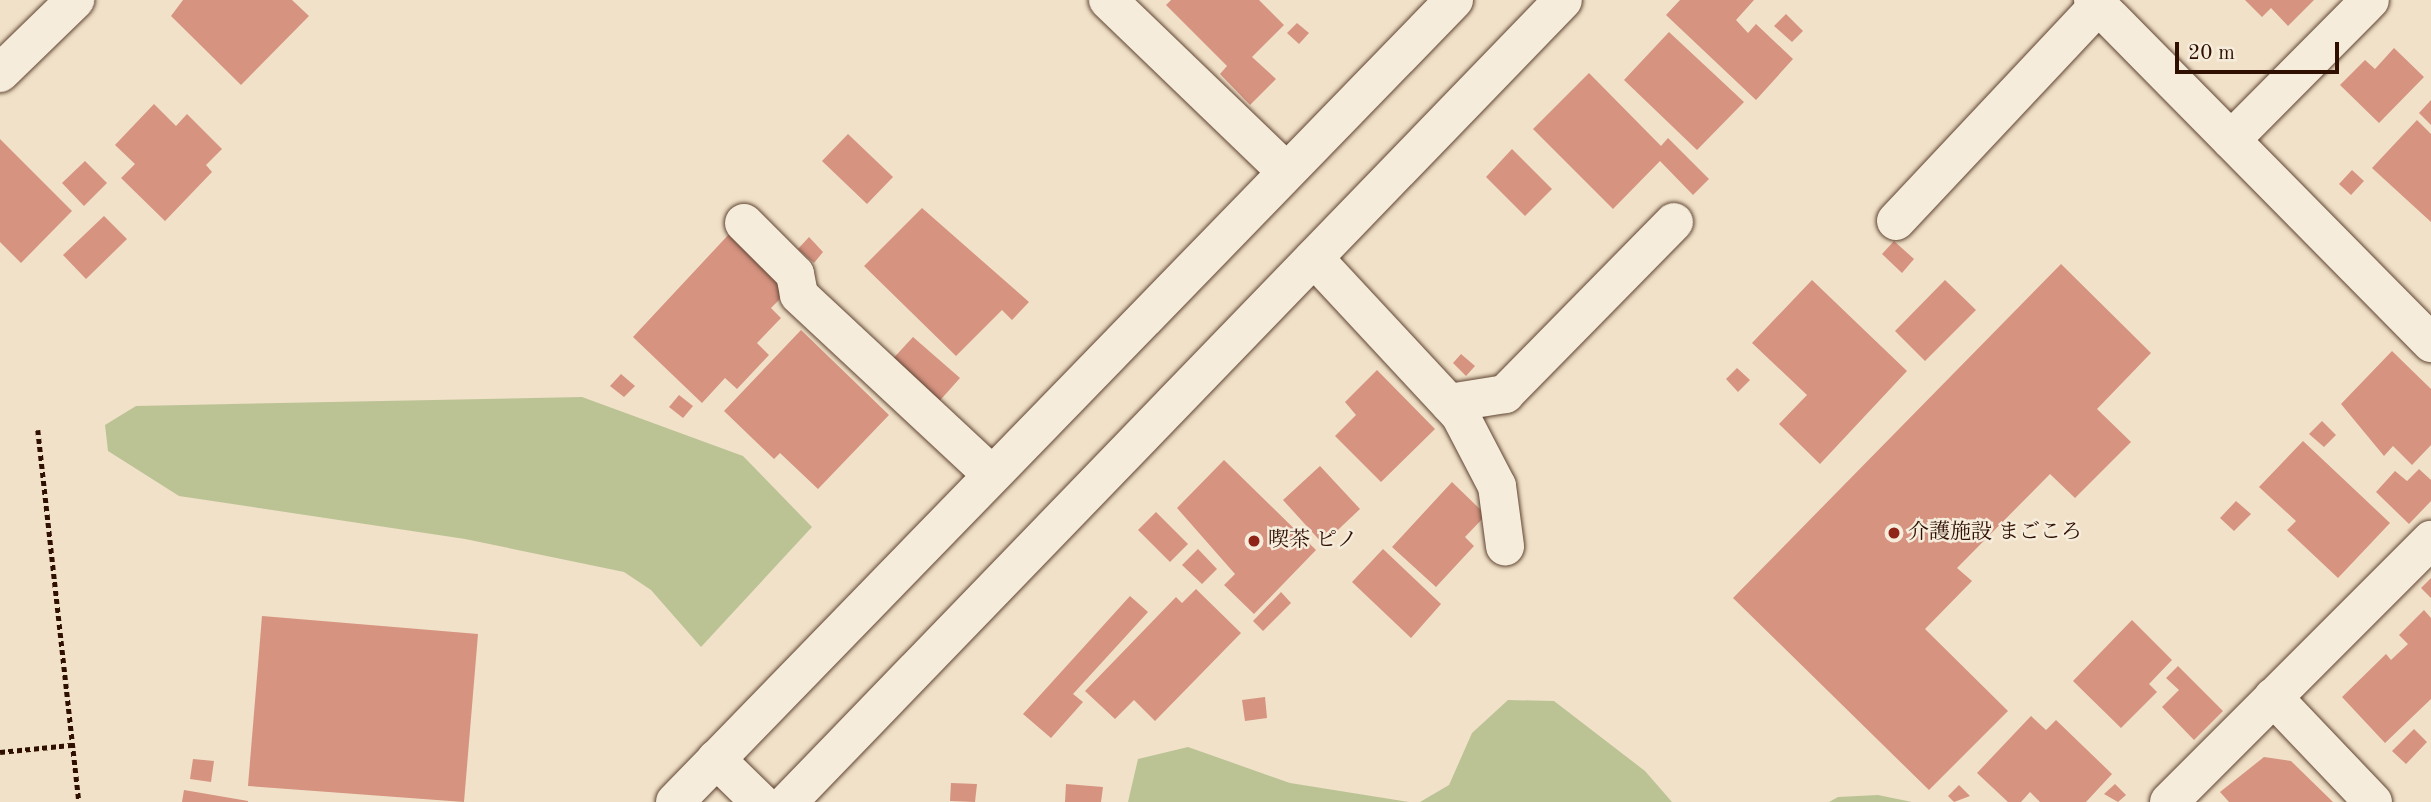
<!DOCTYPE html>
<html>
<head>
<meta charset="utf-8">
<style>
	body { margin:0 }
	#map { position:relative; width:2431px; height:802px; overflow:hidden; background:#f1e1c8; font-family:"Old Standard TT","Noto Serif JP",serif }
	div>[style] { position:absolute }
	.green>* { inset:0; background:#bbc395 }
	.building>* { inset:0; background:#d59380 }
	.path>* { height:4.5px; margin-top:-2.25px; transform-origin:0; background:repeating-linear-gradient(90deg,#2e0f00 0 5px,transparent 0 8.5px) }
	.roads { filter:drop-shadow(0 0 2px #5f4432) drop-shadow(0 0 2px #5f4432) }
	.minor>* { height:38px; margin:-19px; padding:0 19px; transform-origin:19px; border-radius:19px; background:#f6ecdb }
	.dots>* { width:19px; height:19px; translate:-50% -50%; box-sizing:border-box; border:4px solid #f6ecdb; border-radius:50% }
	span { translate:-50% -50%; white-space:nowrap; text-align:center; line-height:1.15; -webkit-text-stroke:5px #f6ecdb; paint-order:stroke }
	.poi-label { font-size:21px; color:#2e0f00 }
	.left { translate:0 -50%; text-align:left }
	.scale { position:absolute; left:2175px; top:42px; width:164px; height:32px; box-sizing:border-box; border:4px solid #2e0f00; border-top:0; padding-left:9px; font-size:21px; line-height:24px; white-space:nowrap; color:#2e0f00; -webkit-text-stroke:5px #f6ecdb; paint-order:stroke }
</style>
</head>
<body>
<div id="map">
	<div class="green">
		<div style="clip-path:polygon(582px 397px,743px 456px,812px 527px,701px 647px,651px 590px,624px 572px,465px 539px,179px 496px,108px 451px,105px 425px,136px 406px)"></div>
		<div style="clip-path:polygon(1508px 700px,1554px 701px,1645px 771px,1672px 802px,1420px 802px,1449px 785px,1472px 733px)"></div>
		<div style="clip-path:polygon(1188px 747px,1290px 783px,1409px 802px,1128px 802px,1138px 759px)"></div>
		<div style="clip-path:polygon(1878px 795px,1912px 802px,1829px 802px,1838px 797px)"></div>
	</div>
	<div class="building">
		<div style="clip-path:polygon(183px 0,292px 0,309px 16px,241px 85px,171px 16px)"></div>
		<div style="clip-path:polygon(1171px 0,1259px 0,1284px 25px,1252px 57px,1276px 79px,1250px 105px,1220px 74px,1227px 66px,1166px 5px)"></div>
		<div style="clip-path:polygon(1680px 0,1754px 0,1736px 20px,1748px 33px,1756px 24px,1793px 59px,1756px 100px,1666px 15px)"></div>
		<div style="clip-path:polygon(2245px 0,2314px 0,2288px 26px,2271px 8px,2262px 17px)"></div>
		<div style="clip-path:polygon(1786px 14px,1803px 31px,1792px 42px,1774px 26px)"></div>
		<div style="clip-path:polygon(1297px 23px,1309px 33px,1299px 44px,1287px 33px)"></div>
		<div style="clip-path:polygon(1669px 32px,1744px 102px,1697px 150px,1624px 80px)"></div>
		<div style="clip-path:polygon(2394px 48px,2424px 77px,2379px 123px,2340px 85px,2365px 60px,2375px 69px)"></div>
		<div style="clip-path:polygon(1589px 73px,1661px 146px,1668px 138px,1709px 179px,1693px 195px,1660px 161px,1613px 209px,1533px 129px)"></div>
		<div style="clip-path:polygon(2431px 100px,2431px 125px,2419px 113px)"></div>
		<div style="clip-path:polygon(154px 104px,176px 126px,187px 114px,222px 149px,206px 165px,212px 172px,165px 221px,121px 178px,135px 164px,115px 145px)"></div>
		<div style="clip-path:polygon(2417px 120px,2431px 134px,2431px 222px,2372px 168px)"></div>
		<div style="clip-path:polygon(848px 134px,893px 177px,867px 204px,822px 161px)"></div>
		<div style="clip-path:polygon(0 139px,72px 211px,21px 263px,0 242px)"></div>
		<div style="clip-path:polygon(1512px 149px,1552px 189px,1525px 216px,1486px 177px)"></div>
		<div style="clip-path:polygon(85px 161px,107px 183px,84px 206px,62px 183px)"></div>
		<div style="clip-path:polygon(2352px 170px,2364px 181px,2351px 195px,2339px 184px)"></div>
		<div style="clip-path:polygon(922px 208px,1029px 302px,1012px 320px,1002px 310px,956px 356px,864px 266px)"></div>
		<div style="clip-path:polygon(104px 216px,127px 239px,86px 279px,63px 255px)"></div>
		<div style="clip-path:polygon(731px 232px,791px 288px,771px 308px,781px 318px,757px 343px,769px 355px,737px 389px,725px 378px,702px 403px,633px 337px)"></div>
		<div style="clip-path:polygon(809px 237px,823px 252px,814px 263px,798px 249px)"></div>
		<div style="clip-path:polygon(1894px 241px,1914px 259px,1902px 273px,1882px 254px)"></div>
		<div style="clip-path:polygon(2061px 264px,2151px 353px,2097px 409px,2131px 442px,2075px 498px,2050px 474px,1957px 568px,1972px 581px,1925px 629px,2008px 711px,1929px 790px,1733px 598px)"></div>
		<div style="clip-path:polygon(1812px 280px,1907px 371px,1820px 464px,1779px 424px,1807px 395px,1752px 343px)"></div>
		<div style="clip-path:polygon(1945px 280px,1976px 310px,1925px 361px,1895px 331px)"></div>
		<div style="clip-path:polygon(801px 330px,889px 415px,818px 489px,780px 453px,774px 459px,724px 411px)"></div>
		<div style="clip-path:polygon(913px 337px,960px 378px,935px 406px,888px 364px)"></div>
		<div style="clip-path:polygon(2392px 351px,2431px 389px,2431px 445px,2412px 465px,2393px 446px,2384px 456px,2341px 404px)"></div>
		<div style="clip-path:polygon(1461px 354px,1475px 366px,1466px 376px,1453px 363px)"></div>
		<div style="clip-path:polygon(1737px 368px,1750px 380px,1738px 392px,1726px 379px)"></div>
		<div style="clip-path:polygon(1377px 370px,1435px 429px,1381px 482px,1335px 436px,1356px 415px,1345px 402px)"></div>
		<div style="clip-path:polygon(621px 374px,635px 386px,624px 397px,610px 386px)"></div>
		<div style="clip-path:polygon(679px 395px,693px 406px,683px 418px,669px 407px)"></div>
		<div style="clip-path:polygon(2322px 421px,2336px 435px,2324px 447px,2309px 434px)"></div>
		<div style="clip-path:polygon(2303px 441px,2390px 523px,2338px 578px,2287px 530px,2296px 521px,2259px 487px)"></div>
		<div style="clip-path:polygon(1224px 460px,1316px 550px,1254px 614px,1224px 585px,1235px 574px,1177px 508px)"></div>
		<div style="clip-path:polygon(1320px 466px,1360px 509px,1323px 544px,1283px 500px)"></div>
		<div style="clip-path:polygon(2419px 469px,2431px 480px,2431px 501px,2409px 524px,2376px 492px,2395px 471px,2407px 481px)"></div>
		<div style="clip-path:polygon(1452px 482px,1486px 515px,1465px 537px,1474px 546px,1436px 587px,1392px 547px)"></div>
		<div style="clip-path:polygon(2236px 501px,2251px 514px,2234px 531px,2220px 518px)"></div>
		<div style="clip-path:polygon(1156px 512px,1188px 544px,1170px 562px,1138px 530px)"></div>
		<div style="clip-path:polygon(1198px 549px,1217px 569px,1202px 584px,1182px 565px)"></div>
		<div style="clip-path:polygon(1383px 549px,1441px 604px,1411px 638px,1352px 582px)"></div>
		<div style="clip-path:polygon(2431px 578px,2431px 598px,2421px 588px)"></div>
		<div style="clip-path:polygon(1196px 589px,1241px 633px,1155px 721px,1134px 700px,1115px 719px,1085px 691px,1176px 597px,1182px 603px)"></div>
		<div style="clip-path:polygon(1281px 592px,1291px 603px,1263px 631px,1253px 621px)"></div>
		<div style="clip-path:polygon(1130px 596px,1148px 612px,1073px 694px,1083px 702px,1051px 738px,1023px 714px)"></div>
		<div style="clip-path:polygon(2424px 610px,2431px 618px,2431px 699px,2385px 743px,2342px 697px,2386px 654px,2391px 660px,2408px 644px,2399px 635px)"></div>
		<div style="clip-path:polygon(262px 616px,478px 634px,464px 802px,248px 786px)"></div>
		<div style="clip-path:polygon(2132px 620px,2172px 660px,2149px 684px,2157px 692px,2121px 728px,2073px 681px)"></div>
		<div style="clip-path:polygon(2178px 666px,2223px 711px,2194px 740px,2162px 707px,2179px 690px,2166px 678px)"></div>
		<div style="clip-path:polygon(1265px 697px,1267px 718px,1245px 721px,1242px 700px)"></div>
		<div style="clip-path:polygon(2031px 716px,2046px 730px,2056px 720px,2112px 774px,2086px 802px,2040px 802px,2030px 792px,2021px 802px,2008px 802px,1977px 773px)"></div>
		<div style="clip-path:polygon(2414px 729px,2427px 742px,2406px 764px,2392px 751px)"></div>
		<div style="clip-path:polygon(2264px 757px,2291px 761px,2333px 802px,2229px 802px,2220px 792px)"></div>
		<div style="clip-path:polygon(193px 759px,214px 761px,211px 782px,190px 779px)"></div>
		<div style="clip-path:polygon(951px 783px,977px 784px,975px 802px,950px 801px)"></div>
		<div style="clip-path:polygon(1066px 784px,1103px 787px,1101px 802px,1065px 802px)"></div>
		<div style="clip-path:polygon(2115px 784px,2126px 795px,2118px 802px,2104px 794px)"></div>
		<div style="clip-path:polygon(1959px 785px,1970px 796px,1954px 802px,1948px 796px)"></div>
		<div style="clip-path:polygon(184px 790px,248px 801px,248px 802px,182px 802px)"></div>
	</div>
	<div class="path">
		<div style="left:38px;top:430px;width:374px;rotate:83.7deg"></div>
		<div style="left:0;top:752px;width:71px;rotate:-5.6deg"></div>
	</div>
	<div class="roads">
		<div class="minor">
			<div style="left:1108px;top:0;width:247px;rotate:43.9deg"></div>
			<div style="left:2093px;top:0;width:482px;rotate:45.4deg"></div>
			<div style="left:0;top:73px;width:105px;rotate:-44.2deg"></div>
			<div style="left:2231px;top:140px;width:197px;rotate:-45.2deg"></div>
			<div style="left:1896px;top:221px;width:295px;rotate:-46.8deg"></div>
			<div style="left:744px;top:223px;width:72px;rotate:45deg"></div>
			<div style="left:795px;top:274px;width:21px;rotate:79deg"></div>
			<div style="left:799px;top:295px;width:261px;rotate:43deg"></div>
			<div style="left:1314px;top:258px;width:214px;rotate:47.1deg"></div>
			<div style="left:1460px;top:415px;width:80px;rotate:62.5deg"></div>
			<div style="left:1497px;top:486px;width:61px;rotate:82.4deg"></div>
			<div style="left:1449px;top:403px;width:57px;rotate:-9.1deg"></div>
			<div style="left:1505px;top:394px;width:241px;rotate:-45.5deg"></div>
			<div style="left:2273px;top:697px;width:145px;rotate:46.4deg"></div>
			<div style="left:716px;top:759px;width:62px;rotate:44.3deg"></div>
			<div style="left:675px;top:802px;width:1118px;rotate:-45.83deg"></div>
			<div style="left:788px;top:802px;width:1115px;rotate:-45.98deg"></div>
			<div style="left:2169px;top:802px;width:371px;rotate:-45deg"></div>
		</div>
	</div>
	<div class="dots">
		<div style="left:1894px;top:533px;background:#8f2418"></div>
		<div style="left:1254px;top:541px;background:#8f2418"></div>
	</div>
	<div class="poi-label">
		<span class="left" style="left:1908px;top:533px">介護施設 まごころ</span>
		<span class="left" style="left:1268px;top:541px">喫茶 ピノ</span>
	</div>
	<div class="scale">20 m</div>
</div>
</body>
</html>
